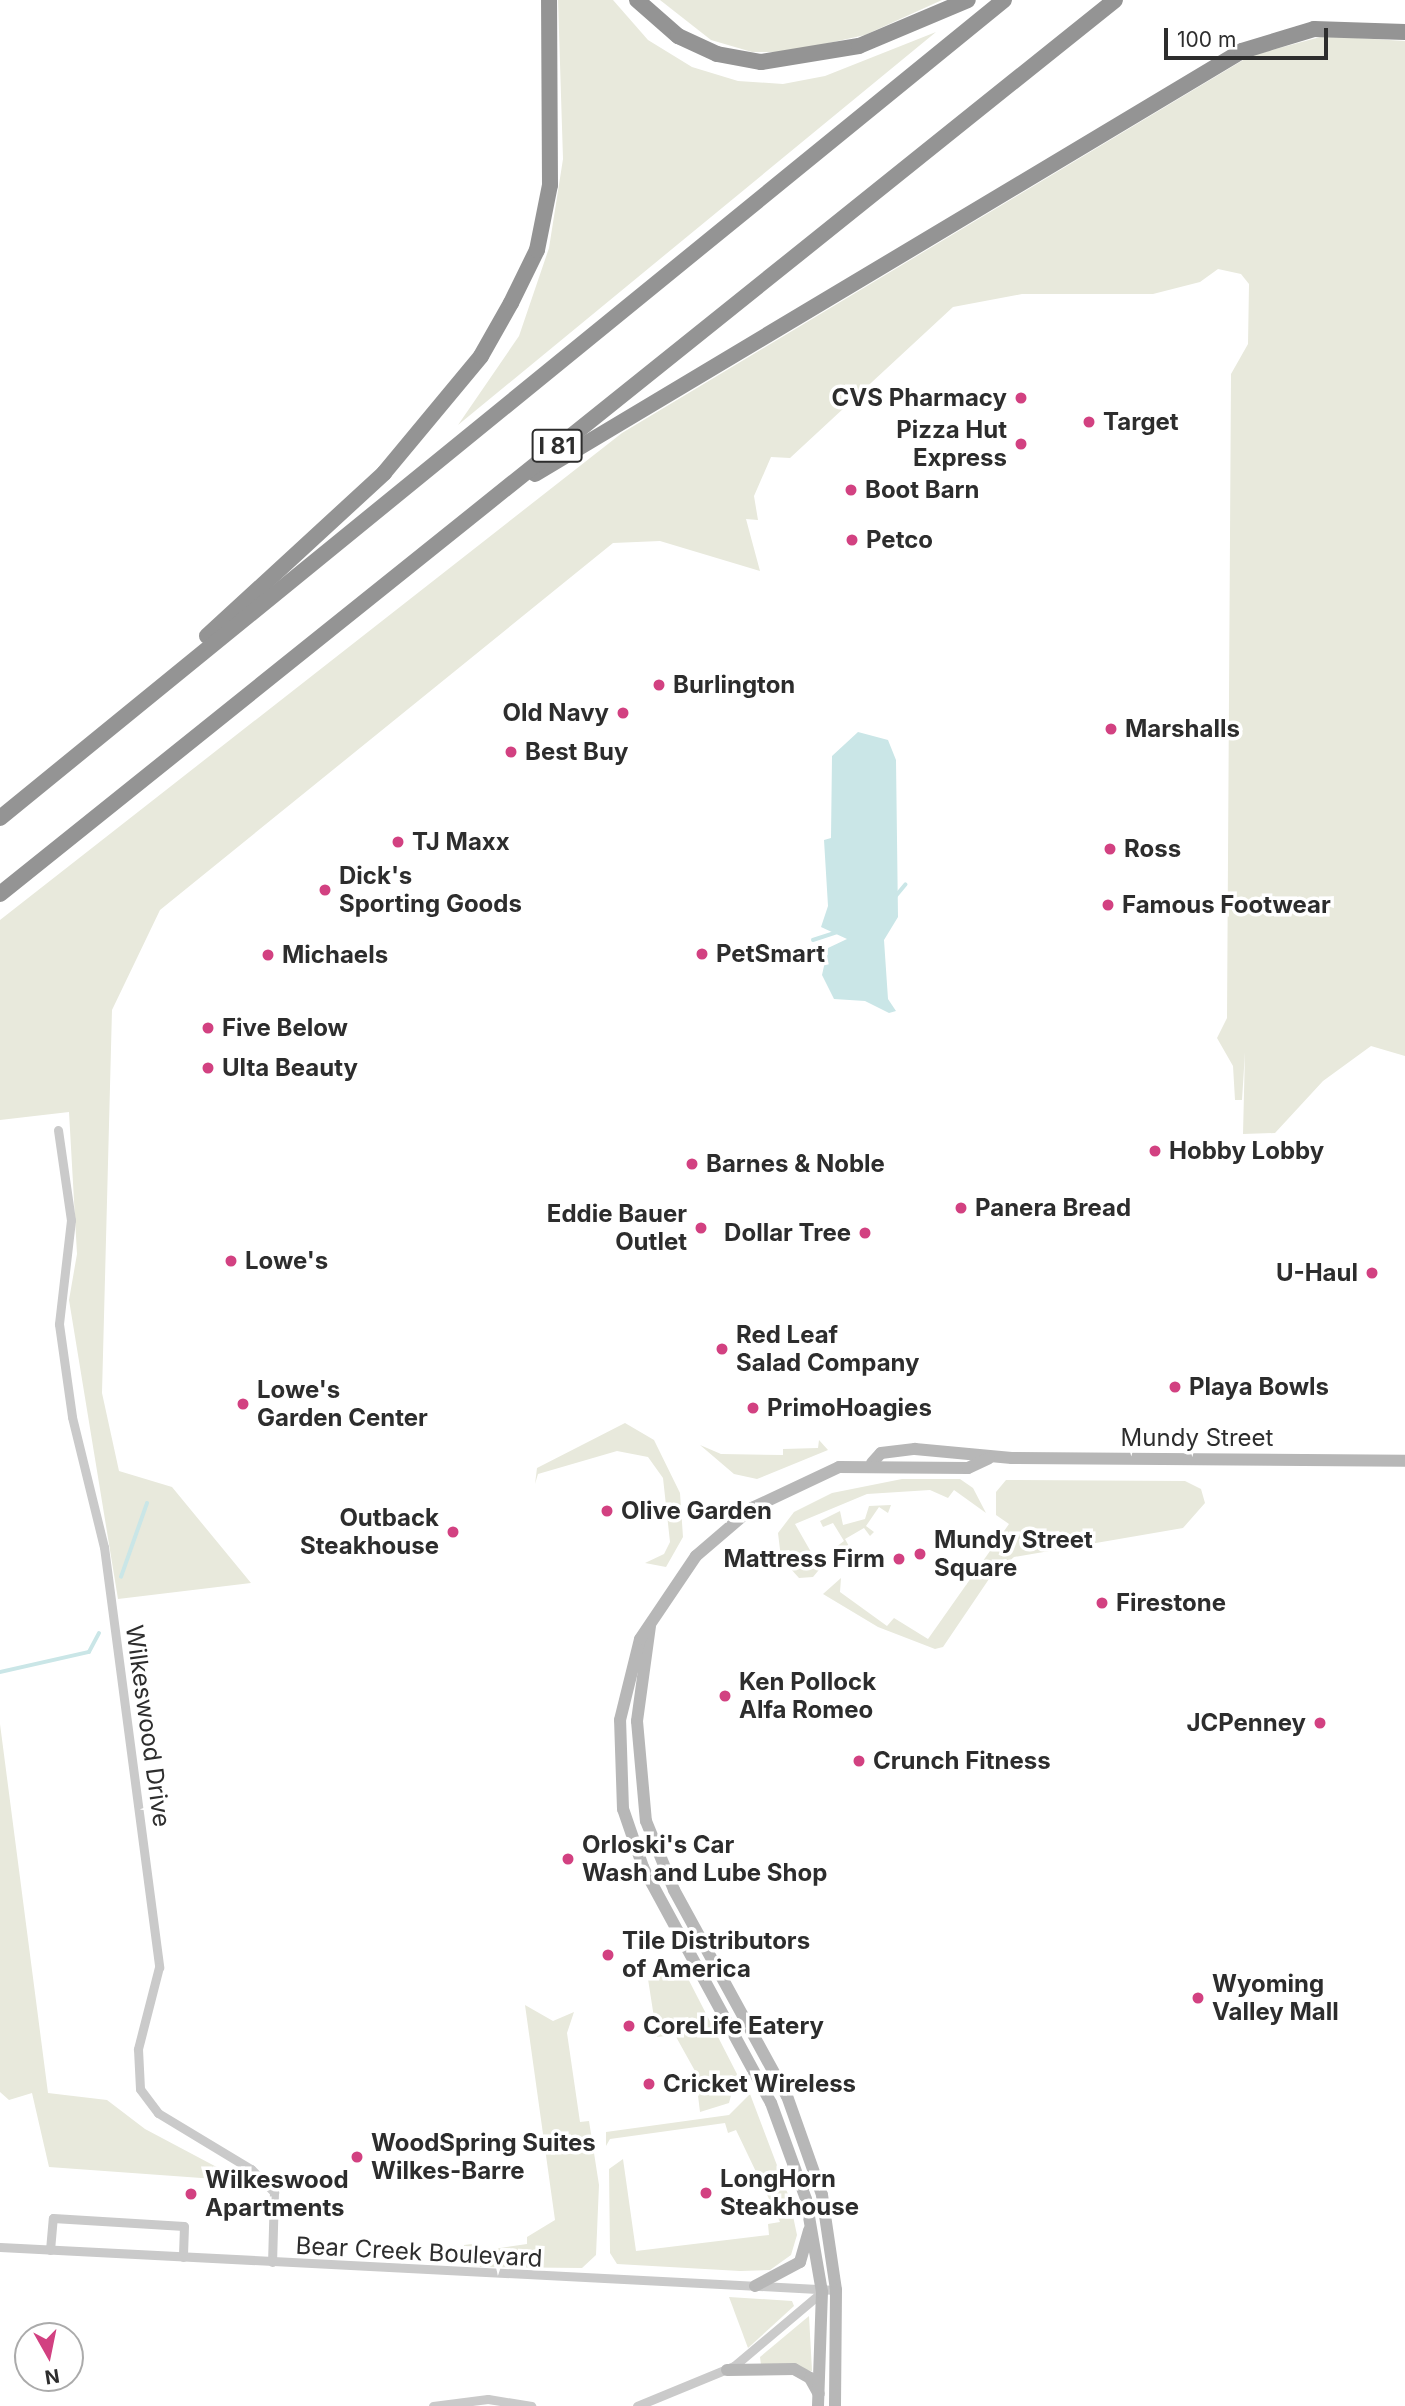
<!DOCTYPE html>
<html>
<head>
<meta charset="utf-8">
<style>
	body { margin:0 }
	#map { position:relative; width:1405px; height:2406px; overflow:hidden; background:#fff; font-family:Inter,sans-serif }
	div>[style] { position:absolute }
	.green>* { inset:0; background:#e8e9dc }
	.water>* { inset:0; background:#cae6e7 }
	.stream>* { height:3.5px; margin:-1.75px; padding:0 1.75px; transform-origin:1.75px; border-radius:1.75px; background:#cae6e7 }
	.street>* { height:9px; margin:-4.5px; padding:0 4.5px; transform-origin:4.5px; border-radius:4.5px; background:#cacaca }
	.secondary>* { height:12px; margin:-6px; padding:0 6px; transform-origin:6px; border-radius:6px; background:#b7b7b7 }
	.highway>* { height:16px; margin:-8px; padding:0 8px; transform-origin:8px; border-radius:8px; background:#949494 }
	.dots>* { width:19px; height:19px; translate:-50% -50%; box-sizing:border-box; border:4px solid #fff; border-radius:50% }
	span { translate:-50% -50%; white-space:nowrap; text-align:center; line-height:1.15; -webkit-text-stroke:7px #fff; paint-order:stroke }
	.shield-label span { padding:2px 5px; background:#fff; border:2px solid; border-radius:5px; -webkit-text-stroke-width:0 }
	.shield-label { font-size:23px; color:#2d2d2d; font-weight:700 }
	.poi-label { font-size:24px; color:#2d2d2d; font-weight:700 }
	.right { translate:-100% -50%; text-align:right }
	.left { translate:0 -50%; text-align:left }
	.street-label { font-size:24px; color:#2d2d2d }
	.north { position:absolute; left:14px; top:2322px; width:70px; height:70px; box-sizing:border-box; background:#fff; border:2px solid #ababab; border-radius:50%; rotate:171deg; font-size:19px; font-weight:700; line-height:28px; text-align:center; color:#2d2d2d }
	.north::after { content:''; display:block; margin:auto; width:24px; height:32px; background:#d24181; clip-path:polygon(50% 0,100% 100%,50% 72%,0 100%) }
	.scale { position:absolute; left:1164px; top:28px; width:164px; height:32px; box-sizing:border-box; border:4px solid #2d2d2d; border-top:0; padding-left:9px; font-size:21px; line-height:24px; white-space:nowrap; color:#2d2d2d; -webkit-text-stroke:5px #fff; paint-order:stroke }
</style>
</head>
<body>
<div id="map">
	<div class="green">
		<div style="clip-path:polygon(558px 0,613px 0,648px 40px,692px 67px,738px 81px,783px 84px,825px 76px,936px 32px,458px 425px,519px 336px,549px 248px,563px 159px)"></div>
		<div style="clip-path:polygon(660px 0,942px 0,865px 35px,788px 52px,752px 52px,711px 40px)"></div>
		<div style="clip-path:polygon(1324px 36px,1405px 41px,1405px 1056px,1371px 1046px,1323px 1081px,1275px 1133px,1243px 1134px,1245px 1052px,1242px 1100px,1235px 1100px,1233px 1066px,1217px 1038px,1227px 1018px,1231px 374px,1248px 344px,1249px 284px,1241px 274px,1218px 269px,1200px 282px,1153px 294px,1022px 294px,953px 307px,790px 458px,771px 457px,754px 496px,758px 520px,746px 519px,760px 571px,660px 541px,613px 543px,160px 910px,112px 1010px,102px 1393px,119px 1471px,172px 1487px,251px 1583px,118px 1599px,69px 1300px,77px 1254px,69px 1112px,0 1120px,0 920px,622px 433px,1250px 56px)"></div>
		<div style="clip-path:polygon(625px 1423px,654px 1440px,680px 1493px,683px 1537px,666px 1567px,645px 1563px,664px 1554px,670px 1542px,663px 1478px,648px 1457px,617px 1451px,538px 1474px,535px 1484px,537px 1468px)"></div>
		<div style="clip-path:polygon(819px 1440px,828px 1450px,757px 1479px,734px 1474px,700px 1445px,721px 1454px,783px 1455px,783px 1449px,818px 1448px)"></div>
		<div style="clip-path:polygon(902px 1479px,960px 1479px,973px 1488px,986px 1513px,954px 1490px,948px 1498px,930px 1490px,867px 1494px,795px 1524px,815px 1559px,825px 1554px,828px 1559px,813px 1577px,799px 1578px,781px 1558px,778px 1533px,794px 1512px,832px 1493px)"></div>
		<div style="clip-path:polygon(1006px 1480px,1185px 1481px,1201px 1489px,1205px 1503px,1183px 1528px,1014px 1557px,989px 1579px,943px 1647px,935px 1649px,878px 1627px,823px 1594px,841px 1578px,840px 1592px,887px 1626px,894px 1618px,928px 1639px,1009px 1524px,996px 1515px,996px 1492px)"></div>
		<div style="clip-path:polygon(891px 1505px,888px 1513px,879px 1507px,866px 1526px,874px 1532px,870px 1536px,864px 1528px,845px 1539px,850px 1548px,840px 1554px,836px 1547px,844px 1541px,833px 1523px,823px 1527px,820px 1521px,840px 1511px,843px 1525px,865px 1519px,869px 1506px)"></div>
		<div style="clip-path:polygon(0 1724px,48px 2093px,107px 2100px,145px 2129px,243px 2181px,49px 2167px,32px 2093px,9px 2100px,0 2092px)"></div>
		<div style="clip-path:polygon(679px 1961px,737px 2074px,729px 2103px,700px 2112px,695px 2071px,675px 2035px,657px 2037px,648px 1979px)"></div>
		<div style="clip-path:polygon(525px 2005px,553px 2021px,574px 2012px,567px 2033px,580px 2122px,589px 2121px,599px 2185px,596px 2255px,582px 2268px,472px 2267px,464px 2261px,464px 2245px,472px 2244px,473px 2252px,527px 2244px,527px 2237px,555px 2220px)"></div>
		<div style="clip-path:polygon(750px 2094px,789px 2197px,797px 2235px,791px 2255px,770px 2270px,740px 2271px,617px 2264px,610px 2253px,609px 2169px,623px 2159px,636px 2251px,769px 2235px,768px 2224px,780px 2222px,736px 2130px,728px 2133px,725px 2123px,610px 2139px,606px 2146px,606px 2132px,729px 2115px)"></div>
		<div style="clip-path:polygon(729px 2297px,792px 2301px,794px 2306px,748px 2348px)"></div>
		<div style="clip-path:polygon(809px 2316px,812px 2371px,761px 2365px,760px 2357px)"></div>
	</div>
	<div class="water">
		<div style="clip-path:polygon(858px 732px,888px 740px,896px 760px,898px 917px,884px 940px,888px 999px,896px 1011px,889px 1013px,865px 1001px,834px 999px,822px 975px,828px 948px,847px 939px,821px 927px,828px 906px,824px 840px,831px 838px,832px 756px)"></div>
	</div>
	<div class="stream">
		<div style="left:895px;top:897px;width:16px;rotate:-50deg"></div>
		<div style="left:813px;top:940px;width:29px;rotate:-18deg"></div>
		<div style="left:121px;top:1577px;width:78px;rotate:-70.6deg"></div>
		<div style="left:0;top:1672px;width:91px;rotate:-12.7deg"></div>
		<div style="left:89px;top:1652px;width:21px;rotate:-62deg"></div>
	</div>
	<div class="street">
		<div style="left:58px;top:1130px;width:91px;rotate:81.8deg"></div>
		<div style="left:71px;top:1220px;width:105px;rotate:96.6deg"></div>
		<div style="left:59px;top:1324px;width:94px;rotate:82deg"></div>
		<div style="left:72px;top:1417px;width:134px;rotate:76.2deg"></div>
		<div style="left:104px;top:1547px;width:424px;rotate:82.5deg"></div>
		<div style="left:159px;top:1967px;width:85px;rotate:104.4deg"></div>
		<div style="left:138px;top:2049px;width:40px;rotate:87.1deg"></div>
		<div style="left:140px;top:2089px;width:30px;rotate:53deg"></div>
		<div style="left:158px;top:2113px;width:109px;rotate:31.1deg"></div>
		<div style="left:251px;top:2169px;width:33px;rotate:45deg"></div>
		<div style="left:274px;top:2192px;width:70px;rotate:91.6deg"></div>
		<div style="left:0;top:2247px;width:837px;rotate:2.94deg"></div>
		<div style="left:50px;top:2250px;width:32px;rotate:-85deg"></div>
		<div style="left:53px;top:2218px;width:131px;rotate:3.5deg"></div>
		<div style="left:184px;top:2226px;width:31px;rotate:92deg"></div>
		<div style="left:433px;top:2406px;width:55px;rotate:-7.3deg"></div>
		<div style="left:488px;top:2399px;width:44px;rotate:9.2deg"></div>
		<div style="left:637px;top:2406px;width:105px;rotate:-22.4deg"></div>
		<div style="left:734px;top:2366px;width:115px;rotate:-40.1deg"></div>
	</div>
	<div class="secondary">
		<div style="left:872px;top:1463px;width:13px;rotate:-48deg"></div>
		<div style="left:881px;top:1453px;width:34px;rotate:-7deg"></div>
		<div style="left:915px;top:1449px;width:97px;rotate:5.3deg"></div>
		<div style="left:1012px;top:1458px;width:393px;rotate:0.4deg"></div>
		<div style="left:650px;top:1626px;width:96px;rotate:97.8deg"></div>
		<div style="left:637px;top:1721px;width:100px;rotate:84.9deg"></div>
		<div style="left:646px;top:1821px;width:74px;rotate:67.9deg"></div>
		<div style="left:674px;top:1890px;width:235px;rotate:61.3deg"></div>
		<div style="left:787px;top:2096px;width:105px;rotate:70.5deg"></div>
		<div style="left:822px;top:2195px;width:96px;rotate:81.6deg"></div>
		<div style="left:836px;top:2290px;width:116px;rotate:90.5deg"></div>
		<div style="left:755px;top:2286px;width:51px;rotate:-28.1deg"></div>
		<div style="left:800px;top:2262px;width:33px;rotate:-74deg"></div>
		<div style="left:727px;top:2370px;width:67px;rotate:-0.9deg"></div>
		<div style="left:794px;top:2369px;width:18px;rotate:29deg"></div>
		<div style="left:810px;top:2378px;width:18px;rotate:61deg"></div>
		<div style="left:818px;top:2406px;width:114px;rotate:-88deg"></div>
		<div style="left:822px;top:2292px;width:94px;rotate:-99.8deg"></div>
		<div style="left:806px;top:2199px;width:102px;rotate:-110deg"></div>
		<div style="left:771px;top:2103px;width:268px;rotate:-118.5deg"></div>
		<div style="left:643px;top:1867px;width:61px;rotate:-109deg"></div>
		<div style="left:623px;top:1809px;width:89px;rotate:-91.9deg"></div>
		<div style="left:620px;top:1720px;width:83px;rotate:-76.1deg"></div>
		<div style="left:640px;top:1639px;width:100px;rotate:-56deg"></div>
		<div style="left:696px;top:1556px;width:74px;rotate:-40.6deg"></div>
		<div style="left:752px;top:1508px;width:96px;rotate:-25.2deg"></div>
		<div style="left:839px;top:1467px;width:129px;rotate:0.4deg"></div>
		<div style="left:968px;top:1468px;width:23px;rotate:-25deg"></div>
	</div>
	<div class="highway">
		<div style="left:637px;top:0;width:55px;rotate:41.3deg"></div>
		<div style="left:678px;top:36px;width:43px;rotate:24.8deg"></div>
		<div style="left:717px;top:54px;width:45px;rotate:10.3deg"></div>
		<div style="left:761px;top:62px;width:99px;rotate:-9.3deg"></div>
		<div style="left:859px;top:46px;width:118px;rotate:-22.9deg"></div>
		<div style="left:535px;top:474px;width:824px;rotate:-30.89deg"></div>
		<div style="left:1242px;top:51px;width:75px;rotate:-17deg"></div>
		<div style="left:1314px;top:29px;width:91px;rotate:1.9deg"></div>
		<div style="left:207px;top:636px;width:241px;rotate:-42.6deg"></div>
		<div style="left:384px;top:473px;width:152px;rotate:-50.3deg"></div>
		<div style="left:481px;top:356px;width:61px;rotate:-60.5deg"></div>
		<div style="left:511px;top:303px;width:59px;rotate:-63.9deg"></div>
		<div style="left:537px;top:250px;width:66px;rotate:-78.7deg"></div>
		<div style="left:550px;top:185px;width:185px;rotate:-90.3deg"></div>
		<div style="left:0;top:818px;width:1295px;rotate:-39.17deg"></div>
		<div style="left:0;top:894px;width:1429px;rotate:-38.72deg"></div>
	</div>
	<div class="dots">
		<div style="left:1021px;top:398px;background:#d24181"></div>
		<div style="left:1089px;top:422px;background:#d24181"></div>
		<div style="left:1021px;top:444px;background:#d24181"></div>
		<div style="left:851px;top:490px;background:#d24181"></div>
		<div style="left:852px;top:540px;background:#d24181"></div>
		<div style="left:659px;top:685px;background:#d24181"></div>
		<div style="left:623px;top:713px;background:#d24181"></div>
		<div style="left:1111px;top:729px;background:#d24181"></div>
		<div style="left:511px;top:752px;background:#d24181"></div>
		<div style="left:398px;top:842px;background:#d24181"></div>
		<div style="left:1110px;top:849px;background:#d24181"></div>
		<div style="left:325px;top:890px;background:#d24181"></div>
		<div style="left:1108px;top:905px;background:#d24181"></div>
		<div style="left:702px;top:954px;background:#d24181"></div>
		<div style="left:268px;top:955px;background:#d24181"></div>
		<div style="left:208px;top:1028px;background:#d24181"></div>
		<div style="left:208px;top:1068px;background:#d24181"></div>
		<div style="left:1155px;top:1151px;background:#d24181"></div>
		<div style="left:692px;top:1164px;background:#d24181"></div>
		<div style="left:961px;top:1208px;background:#d24181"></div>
		<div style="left:701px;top:1228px;background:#d24181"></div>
		<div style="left:865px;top:1233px;background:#d24181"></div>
		<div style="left:231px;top:1261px;background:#d24181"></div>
		<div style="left:1372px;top:1273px;background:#d24181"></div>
		<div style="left:722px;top:1349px;background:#d24181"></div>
		<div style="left:1175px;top:1387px;background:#d24181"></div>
		<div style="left:243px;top:1404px;background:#d24181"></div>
		<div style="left:753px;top:1408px;background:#d24181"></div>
		<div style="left:607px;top:1511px;background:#d24181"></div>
		<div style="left:453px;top:1532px;background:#d24181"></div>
		<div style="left:920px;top:1554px;background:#d24181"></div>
		<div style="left:899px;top:1559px;background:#d24181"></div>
		<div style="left:1102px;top:1603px;background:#d24181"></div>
		<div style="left:725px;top:1696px;background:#d24181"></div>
		<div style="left:1320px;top:1723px;background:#d24181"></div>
		<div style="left:859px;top:1761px;background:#d24181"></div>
		<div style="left:568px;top:1859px;background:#d24181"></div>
		<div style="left:608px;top:1955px;background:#d24181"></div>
		<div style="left:1198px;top:1998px;background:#d24181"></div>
		<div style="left:629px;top:2026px;background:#d24181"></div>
		<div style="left:649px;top:2084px;background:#d24181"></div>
		<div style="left:357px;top:2157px;background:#d24181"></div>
		<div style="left:706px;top:2193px;background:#d24181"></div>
		<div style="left:191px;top:2194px;background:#d24181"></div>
	</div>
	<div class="shield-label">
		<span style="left:557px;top:446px">I 81</span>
	</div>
	<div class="poi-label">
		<span class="right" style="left:1007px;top:398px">CVS Pharmacy</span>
		<span class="left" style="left:1103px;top:422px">Target</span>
		<span class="right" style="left:1007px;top:444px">Pizza Hut<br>Express</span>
		<span class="left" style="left:865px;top:490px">Boot Barn</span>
		<span class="left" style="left:866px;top:540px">Petco</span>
		<span class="left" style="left:673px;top:685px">Burlington</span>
		<span class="right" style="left:609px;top:713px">Old Navy</span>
		<span class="left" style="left:1125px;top:729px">Marshalls</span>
		<span class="left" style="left:525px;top:752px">Best Buy</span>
		<span class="left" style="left:412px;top:842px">TJ Maxx</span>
		<span class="left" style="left:1124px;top:849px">Ross</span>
		<span class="left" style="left:339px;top:890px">Dick's<br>Sporting Goods</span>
		<span class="left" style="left:1122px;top:905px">Famous Footwear</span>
		<span class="left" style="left:716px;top:954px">PetSmart</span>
		<span class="left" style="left:282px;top:955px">Michaels</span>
		<span class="left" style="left:222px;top:1028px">Five Below</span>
		<span class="left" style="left:222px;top:1068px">Ulta Beauty</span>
		<span class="left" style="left:1169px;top:1151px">Hobby Lobby</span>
		<span class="left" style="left:706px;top:1164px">Barnes &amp; Noble</span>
		<span class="left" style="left:975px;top:1208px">Panera Bread</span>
		<span class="right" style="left:687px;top:1228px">Eddie Bauer<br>Outlet</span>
		<span class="right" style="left:851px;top:1233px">Dollar Tree</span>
		<span class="left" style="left:245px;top:1261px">Lowe's</span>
		<span class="right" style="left:1358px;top:1273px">U-Haul</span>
		<span class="left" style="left:736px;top:1349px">Red Leaf<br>Salad Company</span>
		<span class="left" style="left:1189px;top:1387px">Playa Bowls</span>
		<span class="left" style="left:257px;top:1404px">Lowe's<br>Garden Center</span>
		<span class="left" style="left:767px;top:1408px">PrimoHoagies</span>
		<span class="left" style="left:621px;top:1511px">Olive Garden</span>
		<span class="right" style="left:439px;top:1532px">Outback<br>Steakhouse</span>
		<span class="left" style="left:934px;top:1554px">Mundy Street<br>Square</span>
		<span class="right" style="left:885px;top:1559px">Mattress Firm</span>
		<span class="left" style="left:1116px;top:1603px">Firestone</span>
		<span class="left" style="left:739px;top:1696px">Ken Pollock<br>Alfa Romeo</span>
		<span class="right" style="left:1306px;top:1723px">JCPenney</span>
		<span class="left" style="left:873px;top:1761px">Crunch Fitness</span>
		<span class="left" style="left:582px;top:1859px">Orloski's Car<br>Wash and Lube Shop</span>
		<span class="left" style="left:622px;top:1955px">Tile Distributors<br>of America</span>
		<span class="left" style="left:1212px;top:1998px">Wyoming<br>Valley Mall</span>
		<span class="left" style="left:643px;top:2026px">CoreLife Eatery</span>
		<span class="left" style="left:663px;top:2084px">Cricket Wireless</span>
		<span class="left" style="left:371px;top:2157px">WoodSpring Suites<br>Wilkes-Barre</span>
		<span class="left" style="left:720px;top:2193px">LongHorn<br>Steakhouse</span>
		<span class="left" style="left:205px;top:2194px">Wilkeswood<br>Apartments</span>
	</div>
	<div class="street-label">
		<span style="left:1197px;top:1438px">Mundy Street</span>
		<span style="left:148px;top:1726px;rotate:82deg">Wilkeswood Drive</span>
		<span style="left:419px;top:2252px;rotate:3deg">Bear Creek Boulevard</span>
	</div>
	<div class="north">N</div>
	<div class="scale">100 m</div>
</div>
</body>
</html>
